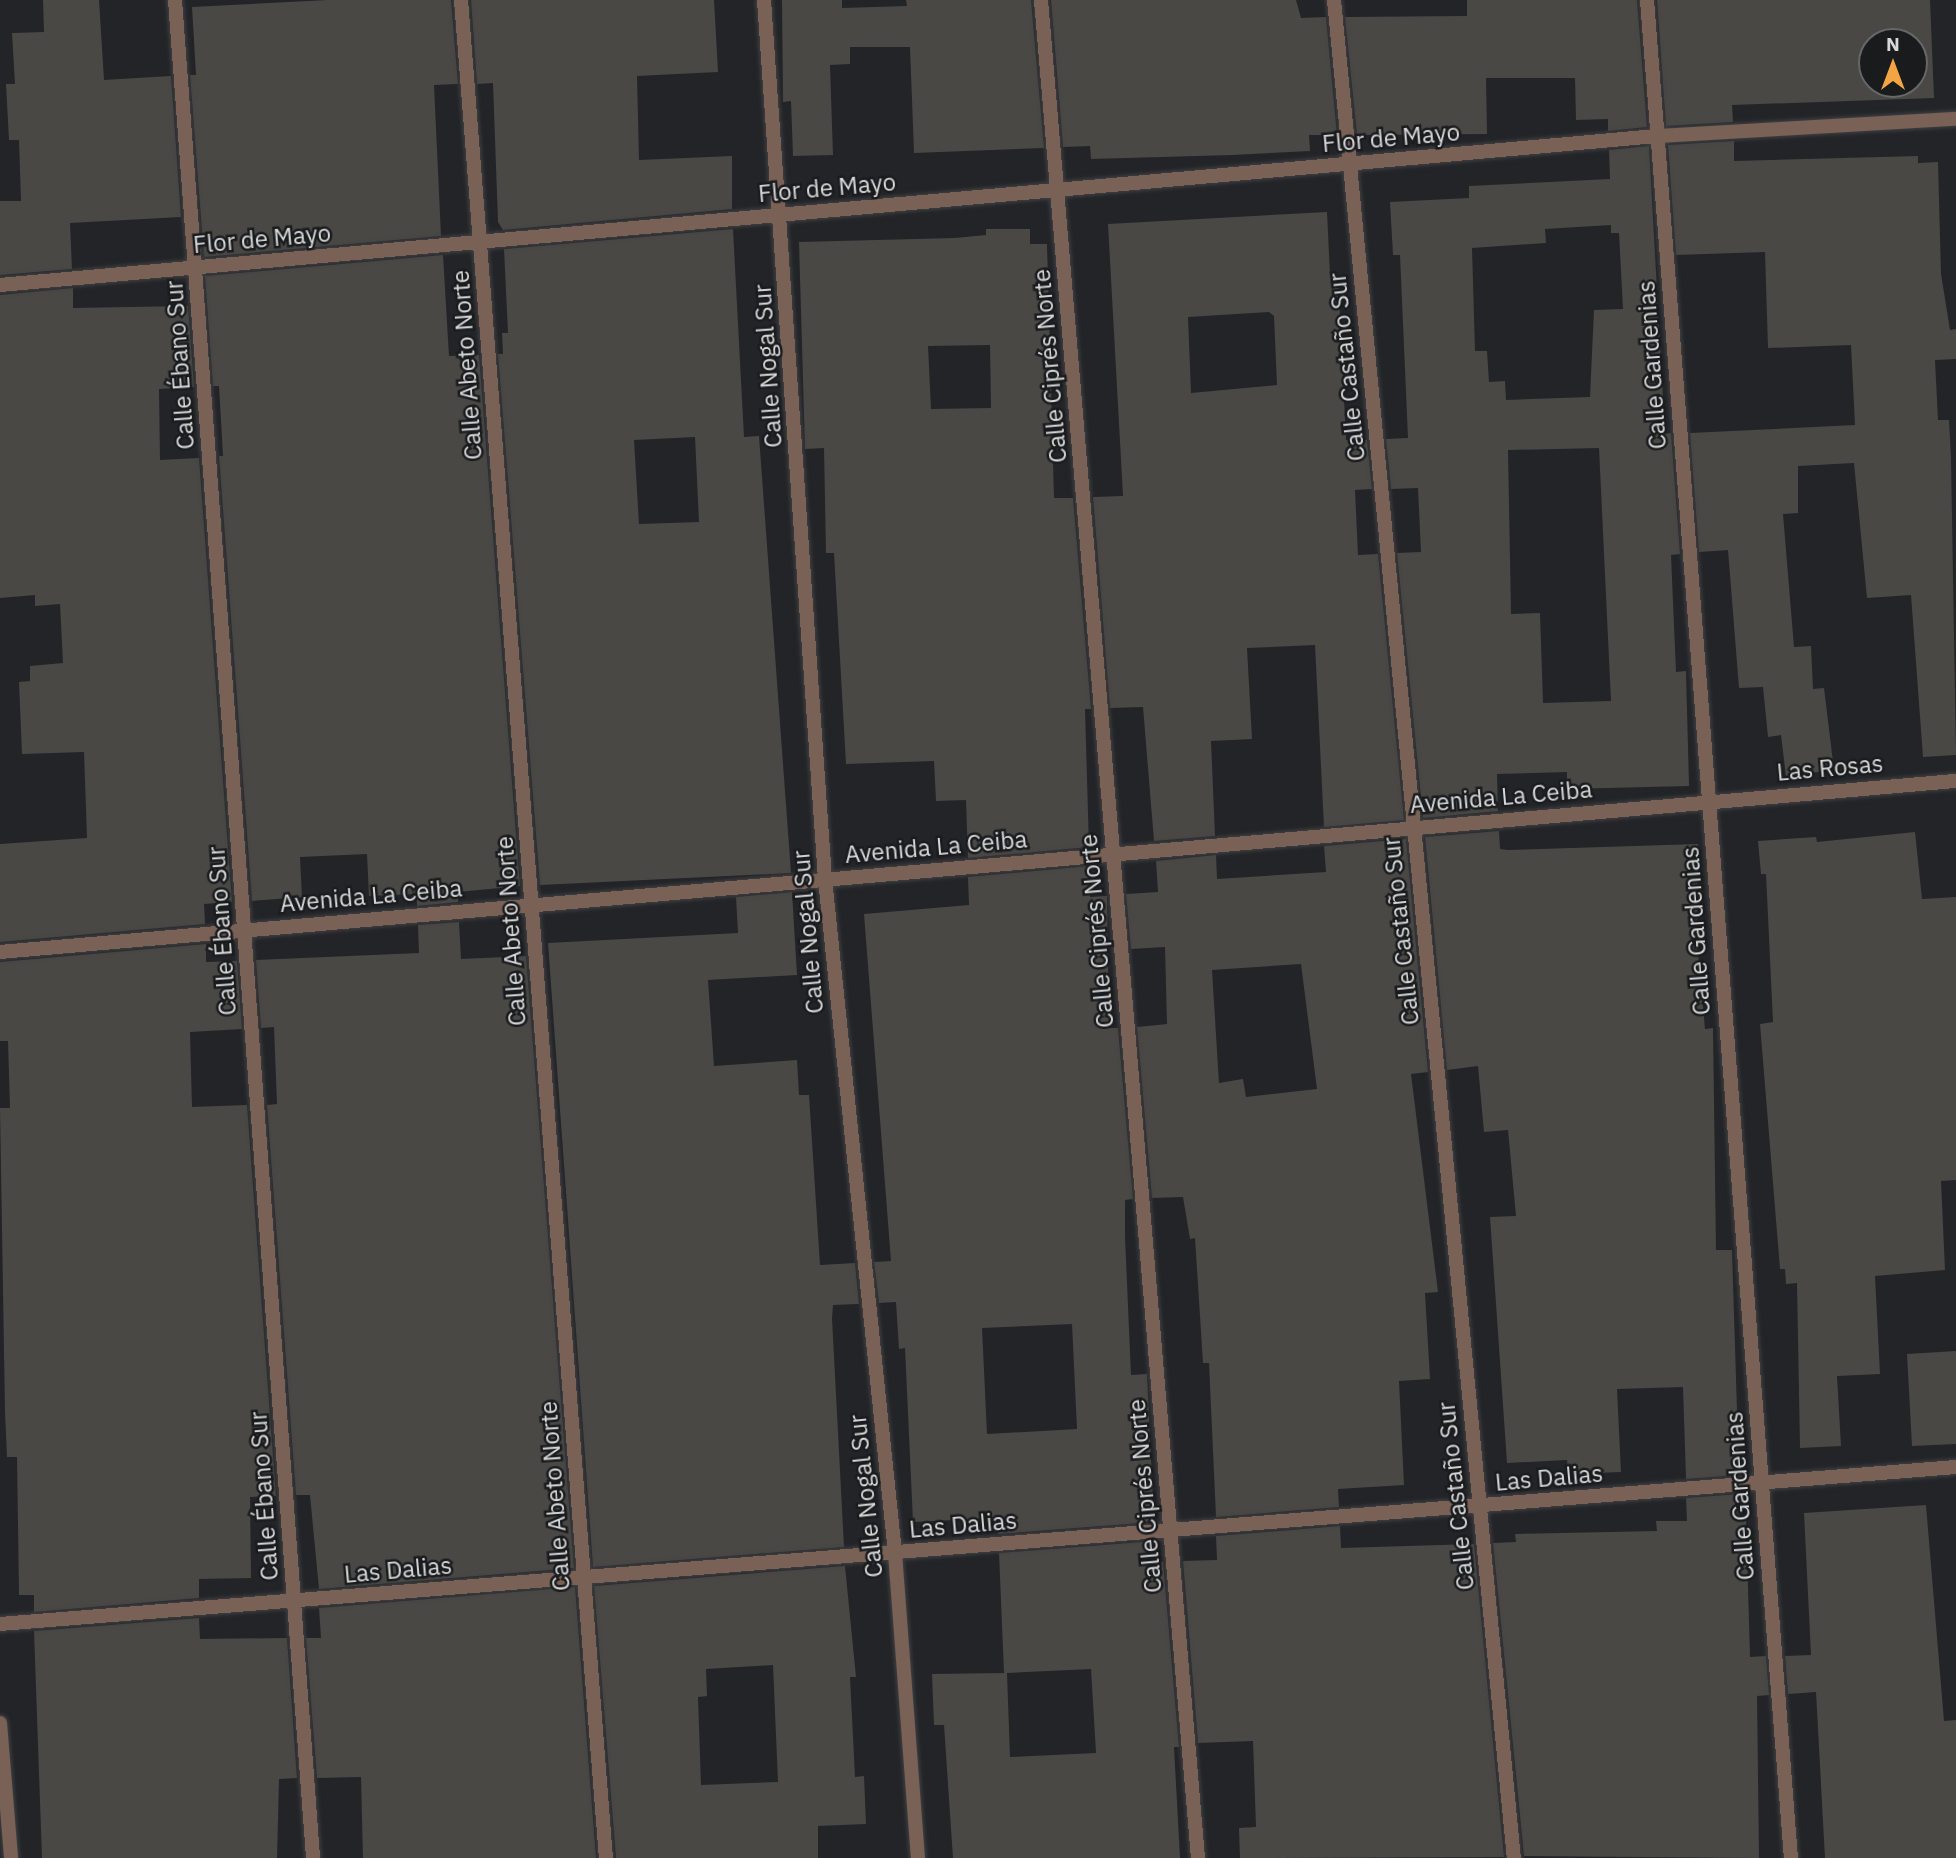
<!DOCTYPE html>
<html>
<head>
<meta charset="utf-8">
<style>
	body { margin:0 }
	#map { position:relative; width:1956px; height:1858px; overflow:hidden; background:#232427; font-family:"IBM Plex Sans",sans-serif }
	div>[style] { position:absolute }
	.building>* { inset:0; background:#494845 }
	.roads { filter:drop-shadow(0 0 2px #404144) drop-shadow(0 0 2px #404144) }
	.street>* { height:14px; margin:-7px; padding:0 7px; transform-origin:7px; border-radius:7px; background:#796156 }
	span { translate:-50% -50%; white-space:nowrap; text-align:center; line-height:1.15; -webkit-text-stroke:5px #1a1b1d; paint-order:stroke }
	.street-label { font-size:24px; color:#d8d8da }
	.north { position:absolute; left:1858px; top:28px; width:70px; height:70px; box-sizing:border-box; background:#1a1b1d; border:2px solid #666769; border-radius:50%; rotate:0deg; font-size:19px; font-weight:700; line-height:28px; text-align:center; color:#d8d8da }
	.north::after { content:''; display:block; margin:auto; width:24px; height:32px; background:#f3a443; clip-path:polygon(50% 0,100% 100%,50% 72%,0 100%) }
</style>
</head>
<body>
<div id="map">
	<div class="building">
		<div style="clip-path:polygon(43px 0,99px 0,104px 80px,171px 76px,181px 217px,70px 223px,72px 269px,0 275px,0 201px,21px 201px,19px 140px,9px 140px,6px 84px,15px 84px,12px 33px,44px 32px)"></div>
		<div style="clip-path:polygon(328px 0,451px 0,458px 84px,434px 85px,441px 236px,204px 257px,190px 75px,196px 75px,192px 7px)"></div>
		<div style="clip-path:polygon(471px 0,714px 0,718px 72px,637px 76px,639px 160px,732px 156px,732px 209px,503px 230px,498px 222px,493px 83px,477px 84px)"></div>
		<div style="clip-path:polygon(782px 0,842px 0,842px 8px,907px 6px,906px 0,1031px 0,1044px 148px,914px 153px,910px 47px,850px 47px,850px 64px,830px 65px,833px 155px,793px 156px,791px 101px,783px 102px)"></div>
		<div style="clip-path:polygon(1051px 0,1296px 0,1301px 18px,1326px 17px,1337px 135px,1309px 135px,1310px 151px,1232px 155px,1091px 159px,1090px 146px,1063px 147px)"></div>
		<div style="clip-path:polygon(1467px 0,1637px 0,1647px 127px,1608px 131px,1608px 119px,1576px 120px,1575px 78px,1486px 78px,1487px 134px,1357px 135px,1345px 17px,1467px 16px)"></div>
		<div style="clip-path:polygon(evenodd,1657px 0,1930px 0,1934px 98px,1732px 105px,1733px 122px,1666px 126px,1657px 0,1872px 42px,1914px 42px,1914px 84px,1872px 84px,1872px 42px)"></div>
		<div style="clip-path:polygon(1734px 141px,1734px 161px,1918px 156px,1918px 163px,1938px 162px,1941px 274px,1950px 330px,1956px 329px,1956px 359px,1935px 360px,1938px 420px,1949px 420px,1951px 457px,1956px 755px,1923px 757px,1911px 595px,1867px 598px,1854px 463px,1798px 466px,1798px 513px,1783px 514px,1794px 647px,1811px 646px,1813px 689px,1824px 688px,1834px 770px,1786px 776px,1781px 735px,1768px 737px,1763px 687px,1739px 688px,1728px 550px,1699px 552px,1690px 433px,1855px 425px,1851px 345px,1768px 348px,1765px 252px,1676px 255px,1668px 145px)"></div>
		<div style="clip-path:polygon(evenodd,1649px 146px,1665px 434px,1671px 433px,1680px 554px,1671px 555px,1676px 672px,1686px 671px,1689px 786px,1567px 789px,1567px 772px,1497px 774px,1498px 811px,1423px 818px,1397px 553px,1421px 552px,1418px 488px,1391px 489px,1386px 439px,1408px 438px,1400px 255px,1393px 255px,1390px 202px,1469px 198px,1469px 186px,1610px 179px,1609px 150px,1649px 146px,1611px 225px,1611px 233px,1619px 233px,1623px 309px,1594px 310px,1590px 397px,1506px 400px,1505px 381px,1489px 382px,1487px 351px,1475px 351px,1472px 248px,1546px 243px,1545px 229px,1611px 225px,1649px 146px,1599px 448px,1611px 701px,1543px 703px,1540px 613px,1511px 614px,1508px 450px,1599px 448px)"></div>
		<div style="clip-path:polygon(evenodd,1327px 212px,1330px 275px,1338px 275px,1346px 440px,1367px 440px,1372px 489px,1355px 490px,1358px 555px,1378px 554px,1404px 820px,1324px 827px,1315px 645px,1247px 648px,1252px 739px,1211px 741px,1215px 836px,1154px 841px,1143px 707px,1110px 708px,1093px 497px,1123px 496px,1108px 224px,1327px 212px,1269px 312px,1274px 316px,1277px 385px,1191px 393px,1188px 317px,1269px 312px)"></div>
		<div style="clip-path:polygon(evenodd,733px 229px,744px 437px,759px 436px,791px 873px,540px 885px,498px 354px,503px 354px,502px 333px,508px 333px,504px 249px,733px 229px,695px 437px,699px 522px,639px 524px,634px 440px,695px 437px)"></div>
		<div style="clip-path:polygon(evenodd,986px 229px,1030px 229px,1030px 244px,1047px 244px,1054px 498px,1073px 498px,1091px 709px,1085px 709px,1089px 847px,968px 858px,966px 800px,936px 801px,934px 761px,846px 764px,834px 553px,826px 553px,824px 448px,805px 449px,799px 242px,955px 238px,986px 235px,986px 229px,990px 345px,991px 408px,931px 409px,928px 346px,990px 345px)"></div>
		<div style="clip-path:polygon(443px 255px,449px 356px,479px 355px,520px 886px,458px 892px,458px 902px,417px 906px,417px 894px,369px 896px,367px 854px,300px 857px,302px 897px,252px 901px,219px 456px,223px 456px,219px 386px,213px 386px,205px 276px)"></div>
		<div style="clip-path:polygon(73px 288px,73px 308px,188px 306px,194px 387px,159px 389px,160px 460px,199px 458px,232px 902px,204px 904px,205px 924px,0 942px,0 844px,87px 838px,84px 752px,22px 754px,19px 682px,30px 681px,30px 666px,63px 663px,60px 604px,35px 606px,35px 595px,0 598px,0 295px)"></div>
		<div style="clip-path:polygon(1499px 831px,1500px 849px,1508px 850px,1698px 844px,1697px 942px,1705px 1029px,1713px 1028px,1716px 1250px,1732px 1250px,1739px 1475px,1686px 1479px,1683px 1387px,1617px 1389px,1621px 1472px,1568px 1474px,1567px 1460px,1507px 1463px,1490px 1217px,1516px 1216px,1508px 1130px,1484px 1132px,1478px 1066px,1447px 1070px,1425px 837px)"></div>
		<div style="clip-path:polygon(1915px 832px,1922px 899px,1956px 897px,1956px 1180px,1941px 1181px,1945px 1270px,1875px 1276px,1880px 1374px,1837px 1376px,1841px 1446px,1800px 1448px,1797px 1283px,1786px 1284px,1785px 1269px,1780px 1269px,1760px 1024px,1773px 1022px,1766px 874px,1761px 874px,1758px 841px,1816px 837px,1817px 842px)"></div>
		<div style="clip-path:polygon(evenodd,1406px 839px,1428px 1072px,1411px 1074px,1438px 1292px,1425px 1293px,1430px 1379px,1399px 1381px,1404px 1485px,1338px 1489px,1339px 1507px,1216px 1517px,1209px 1363px,1203px 1363px,1195px 1238px,1190px 1239px,1183px 1197px,1152px 1198px,1137px 1027px,1167px 1024px,1165px 947px,1131px 949px,1126px 894px,1158px 892px,1156px 861px,1216px 855px,1217px 879px,1326px 872px,1324px 846px,1406px 839px,1301px 964px,1317px 1089px,1246px 1097px,1243px 1079px,1219px 1083px,1212px 970px,1301px 964px)"></div>
		<div style="clip-path:polygon(evenodd,1089px 866px,1090px 897px,1107px 896px,1109px 1028px,1118px 1028px,1133px 1199px,1125px 1200px,1125px 1237px,1131px 1375px,1147px 1374px,1154px 1522px,998px 1534px,998px 1518px,913px 1522px,905px 1348px,899px 1349px,896px 1302px,879px 1303px,874px 1262px,891px 1261px,864px 914px,969px 905px,968px 877px,1089px 866px,1072px 1324px,1077px 1429px,987px 1434px,982px 1328px,1072px 1324px)"></div>
		<div style="clip-path:polygon(792px 892px,797px 975px,708px 980px,714px 1066px,797px 1060px,799px 1095px,809px 1095px,820px 1265px,855px 1263px,859px 1304px,833px 1305px,832px 1318px,844px 1547px,593px 1567px,548px 943px,738px 933px,736px 897px)"></div>
		<div style="clip-path:polygon(459px 922px,461px 959px,526px 956px,574px 1568px,319px 1589px,310px 1495px,296px 1495px,267px 1105px,277px 1104px,274px 1027px,261px 1028px,256px 960px,419px 953px,418px 925px)"></div>
		<div style="clip-path:polygon(206px 944px,206px 962px,237px 961px,242px 1029px,190px 1032px,192px 1107px,247px 1105px,276px 1496px,250px 1497px,251px 1578px,199px 1579px,199px 1598px,34px 1612px,34px 1595px,19px 1595px,17px 1457px,7px 1457px,5px 1412px,0 1108px,10px 1108px,8px 1041px,0 1041px,0 962px)"></div>
		<div style="clip-path:polygon(1956px 1351px,1956px 1444px,1912px 1446px,1907px 1354px)"></div>
		<div style="clip-path:polygon(1740px 1494px,1740px 1518px,1746px 1518px,1750px 1657px,1766px 1656px,1769px 1695px,1757px 1696px,1759px 1858px,1524px 1856px,1493px 1543px,1516px 1542px,1515px 1534px,1657px 1531px,1656px 1521px,1687px 1521px,1686px 1498px)"></div>
		<div style="clip-path:polygon(1926px 1505px,1944px 1721px,1956px 1720px,1956px 1858px,1825px 1858px,1816px 1692px,1788px 1694px,1785px 1656px,1811px 1655px,1804px 1513px)"></div>
		<div style="clip-path:polygon(1340px 1526px,1341px 1548px,1474px 1544px,1504px 1857px,1240px 1858px,1239px 1828px,1256px 1827px,1253px 1741px,1198px 1743px,1183px 1561px,1217px 1560px,1216px 1536px)"></div>
		<div style="clip-path:polygon(evenodd,1155px 1541px,1156px 1562px,1163px 1562px,1179px 1747px,1174px 1747px,1180px 1858px,953px 1858px,944px 1725px,934px 1725px,932px 1674px,1004px 1673px,999px 1553px,1155px 1541px,1091px 1669px,1096px 1753px,1010px 1757px,1007px 1673px,1091px 1669px)"></div>
		<div style="clip-path:polygon(evenodd,845px 1566px,856px 1677px,850px 1677px,855px 1777px,864px 1776px,866px 1824px,818px 1826px,818px 1858px,616px 1858px,594px 1586px,845px 1566px,773px 1665px,778px 1782px,701px 1785px,698px 1697px,707px 1696px,706px 1669px,773px 1665px)"></div>
		<div style="clip-path:polygon(575px 1587px,596px 1858px,363px 1858px,361px 1777px,317px 1778px,306px 1638px,321px 1638px,319px 1608px)"></div>
		<div style="clip-path:polygon(199px 1618px,200px 1639px,287px 1638px,297px 1778px,279px 1779px,277px 1858px,42px 1858px,34px 1631px)"></div>
	</div>
	<div class="roads">
		<div class="street">
			<div style="left:175px;top:0;width:1863px;rotate:85.75deg"></div>
			<div style="left:461px;top:0;width:1864px;rotate:85.54deg"></div>
			<div style="left:764px;top:0;width:881px;rotate:86.03deg"></div>
			<div style="left:825px;top:879px;width:678px;rotate:84.07deg"></div>
			<div style="left:895px;top:1553px;width:306px;rotate:85.7deg"></div>
			<div style="left:1041px;top:0;width:1865px;rotate:85.17deg"></div>
			<div style="left:1334px;top:0;width:1867px;rotate:84.47deg"></div>
			<div style="left:1647px;top:0;width:1864px;rotate:85.57deg"></div>
			<div style="left:0;top:285px;width:1664px;rotate:-5.14deg"></div>
			<div style="left:1657px;top:136px;width:299px;rotate:-3.3deg"></div>
			<div style="left:0;top:952px;width:1963px;rotate:-5deg"></div>
			<div style="left:0;top:1624px;width:1962px;rotate:-4.59deg"></div>
			<div style="left:0;top:1723px;width:135px;rotate:85.3deg"></div>
		</div>
	</div>
	<div class="street-label">
		<span style="left:1391px;top:138px;rotate:-5deg">Flor de Mayo</span>
		<span style="left:827px;top:188px;rotate:-5deg">Flor de Mayo</span>
		<span style="left:262px;top:239px;rotate:-5deg">Flor de Mayo</span>
		<span style="left:180px;top:365px;rotate:-94deg">Calle Ébano Sur</span>
		<span style="left:467px;top:365px;rotate:-94deg">Calle Abeto Norte</span>
		<span style="left:1652px;top:365px;rotate:-94deg">Calle Gardenias</span>
		<span style="left:768px;top:366px;rotate:-94deg">Calle Nogal Sur</span>
		<span style="left:1050px;top:366px;rotate:-95deg">Calle Ciprés Norte</span>
		<span style="left:1347px;top:367px;rotate:-96deg">Calle Castaño Sur</span>
		<span style="left:1830px;top:768px;rotate:-5deg">Las Rosas</span>
		<span style="left:1501px;top:797px;rotate:-5deg">Avenida La Ceiba</span>
		<span style="left:936px;top:847px;rotate:-5deg">Avenida La Ceiba</span>
		<span style="left:371px;top:896px;rotate:-5deg">Avenida La Ceiba</span>
		<span style="left:222px;top:931px;rotate:-94deg">Calle Ébano Sur</span>
		<span style="left:511px;top:931px;rotate:-94deg">Calle Abeto Norte</span>
		<span style="left:1097px;top:931px;rotate:-95deg">Calle Ciprés Norte</span>
		<span style="left:1401px;top:931px;rotate:-96deg">Calle Castaño Sur</span>
		<span style="left:1696px;top:931px;rotate:-94deg">Calle Gardenias</span>
		<span style="left:808px;top:932px;rotate:-95deg">Calle Nogal Sur</span>
		<span style="left:1549px;top:1478px;rotate:-5deg">Las Dalias</span>
		<span style="left:264px;top:1496px;rotate:-94deg">Calle Ébano Sur</span>
		<span style="left:555px;top:1496px;rotate:-94deg">Calle Abeto Norte</span>
		<span style="left:866px;top:1496px;rotate:-96deg">Calle Nogal Sur</span>
		<span style="left:1145px;top:1496px;rotate:-95deg">Calle Ciprés Norte</span>
		<span style="left:1456px;top:1496px;rotate:-96deg">Calle Castaño Sur</span>
		<span style="left:1740px;top:1496px;rotate:-94deg">Calle Gardenias</span>
		<span style="left:963px;top:1525px;rotate:-5deg">Las Dalias</span>
		<span style="left:398px;top:1570px;rotate:-5deg">Las Dalias</span>
	</div>
	<div class="north">N</div>
</div>
</body>
</html>
